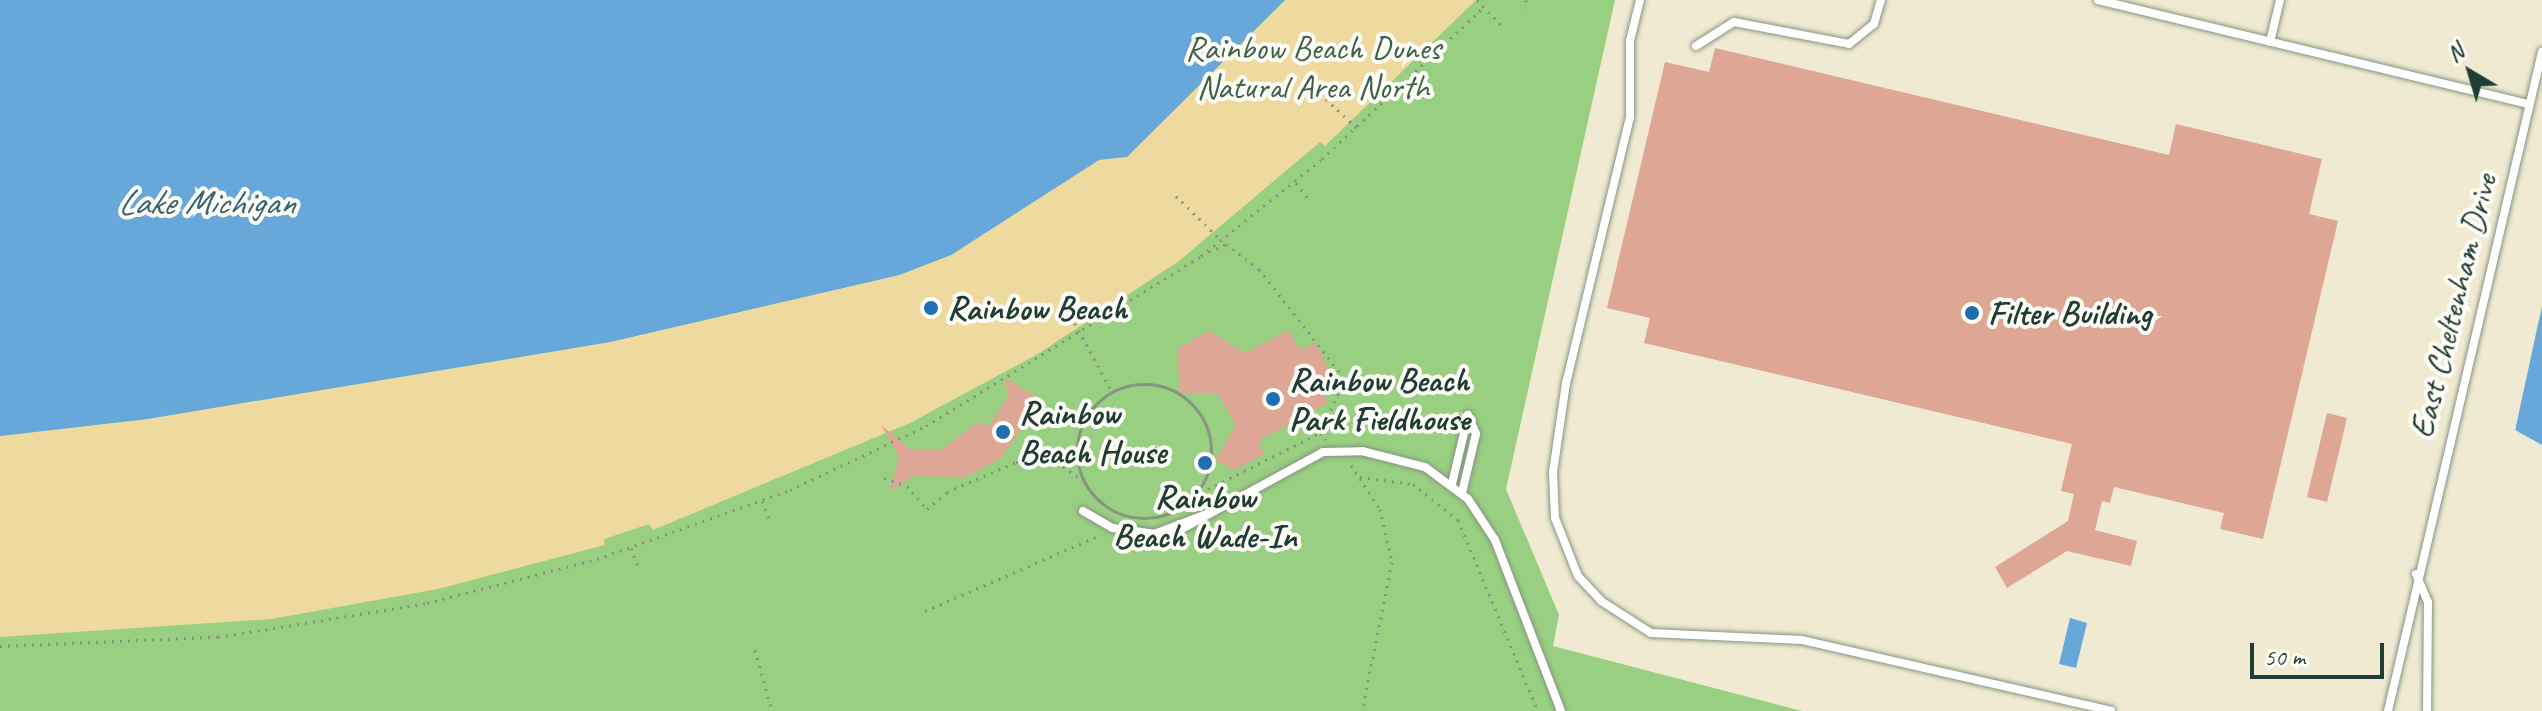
<!DOCTYPE html>
<html>
<head>
<meta charset="utf-8">
<style>
	body { margin:0 }
	#map { position:relative; width:2542px; height:711px; overflow:hidden; background:#efead1; font-family:Caveat,sans-serif }
	div>[style] { position:absolute }
	.green>* { inset:0; background:#99cf80 }
	.sand>* { inset:0; background:#eeda9e }
	.water>* { inset:0; background:#67a7da }
	.pier>* { inset:0; background:#efead1 }
	.building>* { inset:0; background:#dea695 }
	.path>* { height:3px; margin-top:-1.5px; transform-origin:0; background:repeating-linear-gradient(90deg,#879482 0 2px,transparent 0 8px) }
	.path>.ring { margin:-1.5px; padding:0; box-sizing:content-box; background:none; border:3px solid #879482; border-radius:50% }
	.roads { filter:drop-shadow(0 0 2px #879482) drop-shadow(0 0 2px #879482) }
	.service>* { height:8px; margin:-4px; padding:0 4px; transform-origin:4px; border-radius:4px; background:#fff }
	.dots>* { width:22px; height:22px; translate:-50% -50%; box-sizing:border-box; border:4px solid #fdfcf7; border-radius:50% }
	span { translate:-50% -50%; white-space:nowrap; text-align:center; line-height:1.15; -webkit-text-stroke:8px #fdfcf7; paint-order:stroke }
	.park-label { font-size:34px; color:#3e6247 }
	.street-label { font-size:34px; color:#1f3d34 }
	.poi-label { font-size:34px; color:#1f3d34; font-weight:700 }
	.left { translate:0 -50%; text-align:left }
	.water-label { font-size:36px; color:#38626e; font-style:italic }
	.north { position:absolute; left:2430px; top:32px; width:80px; height:80px; -webkit-text-stroke:6px #fdfcf7; paint-order:stroke; rotate:322deg; font-size:22px; font-weight:700; line-height:32px; text-align:center; color:#1f3d34 }
	.north::after { content:''; display:block; margin:auto; width:28px; height:36px; background:#1f3d34; clip-path:polygon(50% 0,100% 100%,50% 72%,0 100%) }
	.scale { position:absolute; left:2250px; top:643px; width:134px; height:36px; box-sizing:border-box; border:4px solid #1f3d34; border-top:0; padding-left:10px; font-size:24px; line-height:28px; white-space:nowrap; color:#1f3d34; -webkit-text-stroke:6px #fdfcf7; paint-order:stroke }
</style>
</head>
<body>
<div id="map">
	<div class="green">
		<div style="clip-path:polygon(1285px 0,1615px 0,1506px 489px,1559px 615px,1553px 646px,1802px 711px,0 711px,0 436px,610px 342px,1127px 157px)"></div>
	</div>
	<div class="sand">
		<div style="clip-path:polygon(1285px 0,1476px 0,1325px 146px,1320px 142px,1179px 261px,1038px 354px,910px 423px,653px 530px,649px 524px,604px 539px,605px 545px,438px 589px,271px 619px,0 637px,0 436px,147px 419px,610px 342px,899px 275px,951px 255px,1099px 159px,1127px 157px)"></div>
	</div>
	<div class="water">
		<div style="clip-path:polygon(0 0,1285px 0,1127px 157px,1099px 160px,951px 255px,899px 275px,610px 342px,147px 419px,0 436px)"></div>
		<div style="clip-path:polygon(2542px 306px,2542px 445px,2515px 430px)"></div>
		<div style="clip-path:polygon(2070px 618px,2087px 623px,2076px 668px,2059px 664px)"></div>
	</div>
	<div class="pier">
		<div style="clip-path:polygon(2542px 302px,2515px 430px,2542px 449px,2511px 430px)"></div>
	</div>
	<div class="building">
		<div style="clip-path:polygon(1715px 48px,2169px 155px,2176px 124px,2322px 159px,2309px 214px,2338px 221px,2263px 539px,2220px 529px,2224px 513px,2114px 487px,2110px 503px,2102px 501px,2095px 530px,2137px 541px,2131px 566px,2067px 551px,2007px 588px,1995px 567px,2068px 521px,2074px 494px,2061px 491px,2072px 444px,1644px 343px,1650px 318px,1607px 308px,1665px 62px,1709px 72px)"></div>
		<div style="clip-path:polygon(1289px 330px,1300px 350px,1315px 343px,1332px 374px,1317px 381px,1328px 403px,1258px 441px,1265px 454px,1234px 470px,1215px 460px,1236px 425px,1218px 394px,1180px 393px,1177px 349px,1209px 331px,1245px 353px)"></div>
		<div style="clip-path:polygon(1004px 377px,1041px 400px,1000px 459px,965px 477px,914px 476px,889px 492px,899px 457px,881px 425px,910px 449px,941px 450px,978px 422px,988px 427px,1008px 396px)"></div>
		<div style="clip-path:polygon(2327px 413px,2347px 418px,2327px 502px,2307px 497px)"></div>
	</div>
	<div class="path">
		<div style="left:1477px;top:0;width:40px;rotate:46deg"></div>
		<div style="left:1526px;top:0;width:8px;rotate:76deg"></div>
		<div style="left:1314px;top:88px;width:59px;rotate:42.9deg"></div>
		<div style="left:1296px;top:183px;width:24px;rotate:52deg"></div>
		<div style="left:1176px;top:196px;width:63px;rotate:44.4deg"></div>
		<div style="left:1209px;top:252px;width:19px;rotate:-25deg"></div>
		<div style="left:1226px;top:244px;width:41px;rotate:37.1deg"></div>
		<div style="left:1259px;top:269px;width:140px;rotate:52deg"></div>
		<div style="left:1345px;top:379px;width:60px;rotate:114.8deg"></div>
		<div style="left:1320px;top:433px;width:9px;rotate:49deg"></div>
		<div style="left:1067px;top:309px;width:94px;rotate:61.5deg"></div>
		<div class="ring" style="left:1077px;top:384px;width:131px;height:131px"></div>
		<div style="left:1351px;top:465px;width:53px;rotate:56.6deg"></div>
		<div style="left:1380px;top:509px;width:54px;rotate:77.2deg"></div>
		<div style="left:1392px;top:562px;width:152px;rotate:101.4deg"></div>
		<div style="left:1360px;top:477px;width:53px;rotate:7.5deg"></div>
		<div style="left:1413px;top:484px;width:58px;rotate:38.7deg"></div>
		<div style="left:1458px;top:520px;width:207px;rotate:67.3deg"></div>
		<div style="left:884px;top:478px;width:24px;rotate:19deg"></div>
		<div style="left:907px;top:486px;width:30px;rotate:49deg"></div>
		<div style="left:927px;top:509px;width:26px;rotate:-40deg"></div>
		<div style="left:947px;top:492px;width:75px;rotate:-23.5deg"></div>
		<div style="left:1016px;top:462px;width:40px"></div>
		<div style="left:1056px;top:462px;width:32px;rotate:34deg"></div>
		<div style="left:1201px;top:485px;width:8px;rotate:30deg"></div>
		<div style="left:1208px;top:489px;width:125px;rotate:-26.6deg"></div>
		<div style="left:762px;top:501px;width:18px;rotate:68deg"></div>
		<div style="left:631px;top:548px;width:19px;rotate:69deg"></div>
		<div style="left:925px;top:611px;width:192px;rotate:-23.4deg"></div>
		<div style="left:0;top:646px;width:218px;rotate:-2.4deg"></div>
		<div style="left:218px;top:637px;width:212px;rotate:-9.2deg"></div>
		<div style="left:427px;top:603px;width:176px;rotate:-14.5deg"></div>
		<div style="left:597px;top:559px;width:205px;rotate:-19.7deg"></div>
		<div style="left:790px;top:490px;width:150px;rotate:-25.2deg"></div>
		<div style="left:926px;top:426px;width:323px;rotate:-31.7deg"></div>
		<div style="left:1201px;top:256px;width:155px;rotate:-38.7deg"></div>
		<div style="left:1322px;top:159px;width:219px;rotate:-43.2deg"></div>
		<div style="left:755px;top:650px;width:63px;rotate:74.4deg"></div>
	</div>
	<div class="roads">
		<div class="service">
			<div style="left:1640px;top:0;width:42px;rotate:103.7deg"></div>
			<div style="left:1630px;top:41px;width:76px;rotate:90deg"></div>
			<div style="left:1630px;top:117px;width:274px;rotate:103.5deg"></div>
			<div style="left:1566px;top:383px;width:90px;rotate:98.3deg"></div>
			<div style="left:1553px;top:472px;width:46px;rotate:87.5deg"></div>
			<div style="left:1555px;top:518px;width:62px;rotate:68.4deg"></div>
			<div style="left:1578px;top:576px;width:34px;rotate:47deg"></div>
			<div style="left:1601px;top:601px;width:59px;rotate:32.6deg"></div>
			<div style="left:1651px;top:633px;width:151px;rotate:2.7deg"></div>
			<div style="left:1802px;top:640px;width:317px;rotate:12.9deg"></div>
			<div style="left:2098px;top:0;width:443px;rotate:13.6deg"></div>
			<div style="left:2270px;top:42px;width:43px;rotate:-76.6deg"></div>
			<div style="left:1696px;top:46px;width:45px;rotate:-32.3deg"></div>
			<div style="left:1734px;top:22px;width:117px;rotate:10.8deg"></div>
			<div style="left:1849px;top:44px;width:32px;rotate:-39deg"></div>
			<div style="left:1874px;top:24px;width:25px;rotate:-74deg"></div>
			<div style="left:1452px;top:484px;width:70px;rotate:-76.8deg"></div>
			<div style="left:1462px;top:493px;width:61px;rotate:-76.7deg"></div>
			<div style="left:1476px;top:434px;width:21px;rotate:-113deg"></div>
			<div style="left:1083px;top:511px;width:34px;rotate:30deg"></div>
			<div style="left:1113px;top:528px;width:57px;rotate:8.1deg"></div>
			<div style="left:1169px;top:536px;width:175px;rotate:-28.6deg"></div>
			<div style="left:1323px;top:452px;width:39px;rotate:-1deg"></div>
			<div style="left:1362px;top:451px;width:65px;rotate:14.3deg"></div>
			<div style="left:1425px;top:467px;width:54px;rotate:36.7deg"></div>
			<div style="left:1468px;top:499px;width:49px;rotate:56.6deg"></div>
			<div style="left:1495px;top:540px;width:183px;rotate:68.9deg"></div>
			<div style="left:1154px;top:534px;width:57px;rotate:-20.7deg"></div>
			<div style="left:2416px;top:574px;width:30px;rotate:67deg"></div>
			<div style="left:2428px;top:602px;width:109px;rotate:90.5deg"></div>
			<div style="left:2388px;top:711px;width:677px;rotate:-76.85deg"></div>
		</div>
	</div>
	<div class="dots">
		<div style="left:931px;top:308px;background:#1f6fb2"></div>
		<div style="left:1972px;top:313px;background:#1f6fb2"></div>
		<div style="left:1273px;top:399px;background:#1f6fb2"></div>
		<div style="left:1003px;top:432px;background:#1f6fb2"></div>
		<div style="left:1205px;top:463px;background:#1f6fb2"></div>
	</div>
	<div class="park-label">
		<span style="left:1313px;top:67px">Rainbow Beach Dunes<br>Natural Area North</span>
	</div>
	<div class="street-label">
		<span style="left:2453px;top:306px;rotate:-76deg">East Cheltenham Drive</span>
	</div>
	<div class="poi-label">
		<span class="left" style="left:947px;top:308px">Rainbow Beach</span>
		<span class="left" style="left:1988px;top:313px">Filter Building</span>
		<span class="left" style="left:1289px;top:399px">Rainbow Beach<br>Park Fieldhouse</span>
		<span class="left" style="left:1019px;top:432px">Rainbow<br>Beach House</span>
		<span style="left:1205px;top:516px">Rainbow<br>Beach Wade-In</span>
	</div>
	<div class="water-label">
		<span style="left:206px;top:203px">Lake Michigan</span>
	</div>
	<div class="north">N</div>
	<div class="scale">50 m</div>
</div>
</body>
</html>
